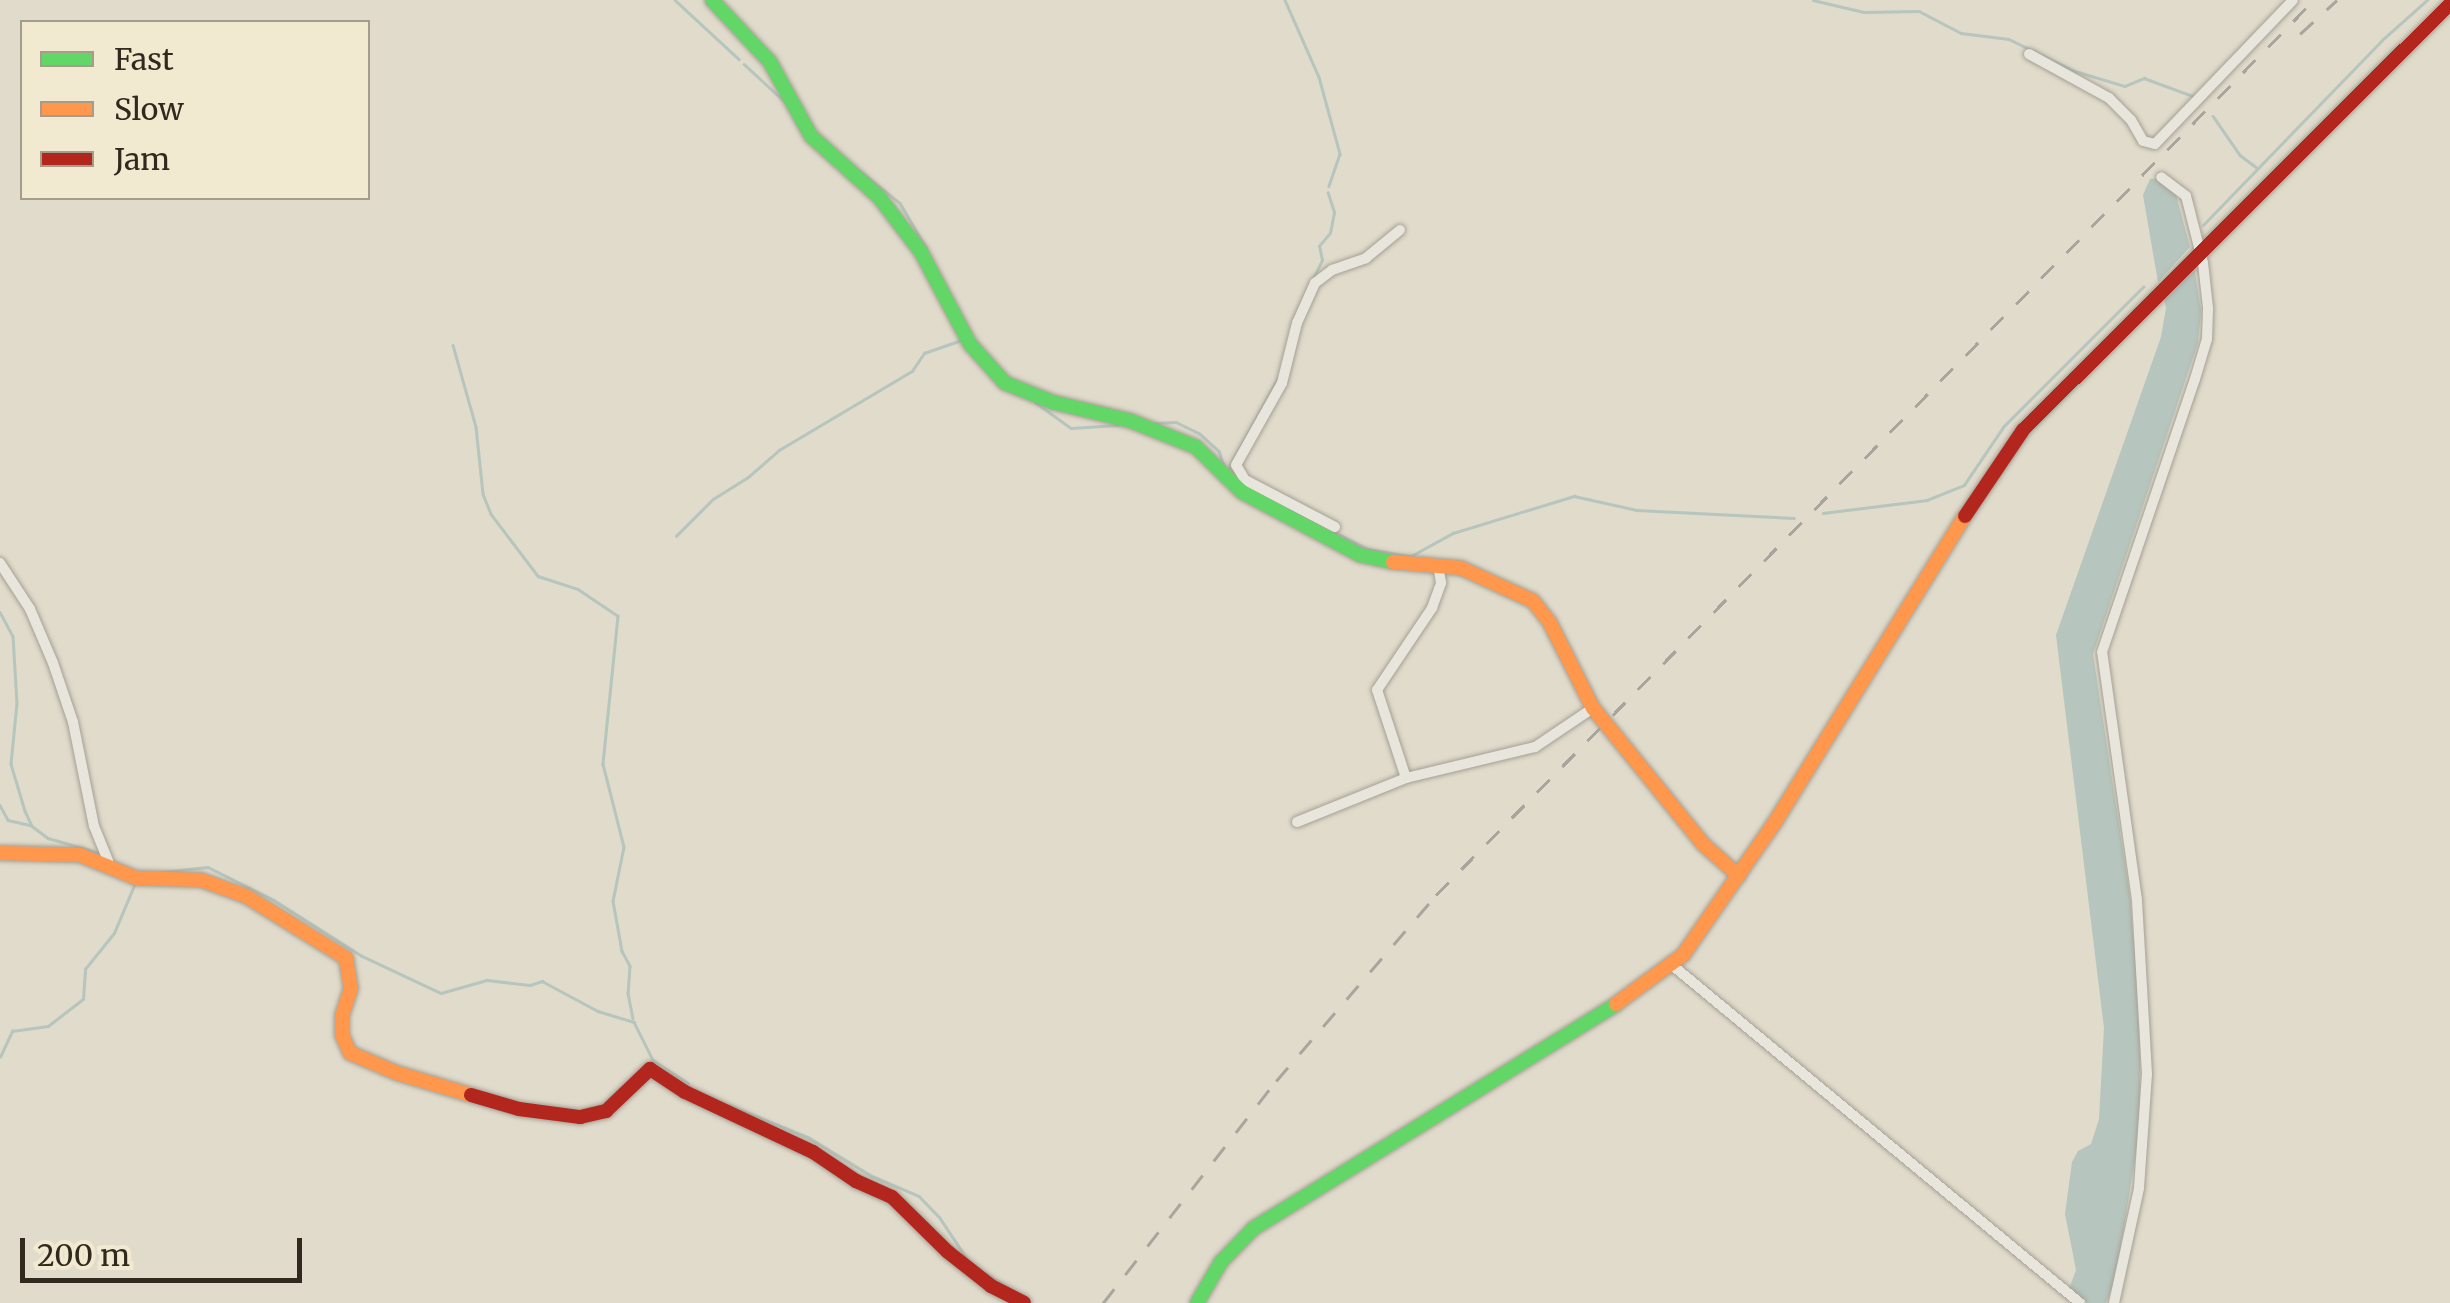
<!DOCTYPE html>
<html>
<head>
<meta charset="utf-8">
<style>
	body { margin:0 }
	#map { position:relative; width:2450px; height:1303px; overflow:hidden; background:#e0dbcb; font-family:Merriweather,serif }
	div>[style] { position:absolute }
	.water>* { inset:0; background:#b6c5bd }
	.stream>* { height:2.5px; margin:-1.25px; padding:0 1.25px; transform-origin:1.25px; border-radius:1.25px; background:#b6c5bd }
	.roads { filter:drop-shadow(0 0 2px #a5a094) drop-shadow(0 0 2px #a5a094) }
	.street>* { height:10px; margin:-5px; padding:0 5px; transform-origin:5px; border-radius:5px; background:#e8e5dc }
	.fast>* { height:14px; margin:-7px; padding:0 7px; transform-origin:7px; border-radius:7px; background:#63d668 }
	.slow>* { height:14px; margin:-7px; padding:0 7px; transform-origin:7px; border-radius:7px; background:#ff974d }
	.jam>* { height:14px; margin:-7px; padding:0 7px; transform-origin:7px; border-radius:7px; background:#b3261e }
	.rail>* { height:2.5px; margin-top:-1.25px; transform-origin:0; background:repeating-linear-gradient(90deg,#a8a59c 0 18px,transparent 0 36px) }
	span { translate:-50% -50%; white-space:nowrap; text-align:center; line-height:1.15; -webkit-text-stroke:8px #f1ead0; paint-order:stroke }
	.legend { position:absolute; left:20px; top:20px; width:350px; height:180px; box-sizing:border-box; background:#f1ead0; border:2px solid #a59d89; margin:0; padding:12px 18px; list-style:none; font-size:30px; color:#32291e }
	.legend li { display:flex; align-items:center; gap:20px; height:50px }
	.legend b { width:50px; border:2px solid #a59d89 }
	.scale { position:absolute; left:20px; top:1238px; width:282px; height:45px; box-sizing:border-box; border:5px solid #32291e; border-top:0; padding-left:12px; font-size:30px; line-height:35px; white-space:nowrap; color:#32291e; -webkit-text-stroke:8px #f1ead0; paint-order:stroke }
</style>
</head>
<body>
<div id="map">
	<div class="water">
		<div style="clip-path:polygon(2158px 178px,2176px 195px,2190px 247px,2158px 282px,2143px 195px,2150px 179px)"></div>
		<div style="clip-path:polygon(2194px 266px,2201px 311px,2198px 343px,2093px 654px,2130px 897px,2140px 1015px,2140px 1127px,2116px 1277px,2106px 1303px,2086px 1303px,2069px 1289px,2076px 1270px,2065px 1214px,2072px 1162px,2078px 1151px,2091px 1144px,2099px 1119px,2104px 1028px,2056px 635px,2161px 337px,2166px 308px,2163px 295px)"></div>
	</div>
	<div class="stream">
		<div style="left:675px;top:0;width:87px;rotate:42.7deg"></div>
		<div style="left:1285px;top:0;width:84px;rotate:66.2deg"></div>
		<div style="left:1319px;top:77px;width:80px;rotate:74.7deg"></div>
		<div style="left:1340px;top:154px;width:34px;rotate:109deg"></div>
		<div style="left:1813px;top:0;width:52px;rotate:13.2deg"></div>
		<div style="left:1864px;top:12px;width:55px;rotate:-1deg"></div>
		<div style="left:1919px;top:11px;width:47px;rotate:27.6deg"></div>
		<div style="left:1961px;top:33px;width:48px;rotate:7.1deg"></div>
		<div style="left:2009px;top:39px;width:73px;rotate:25.9deg"></div>
		<div style="left:2075px;top:71px;width:52px;rotate:16.7deg"></div>
		<div style="left:2125px;top:86px;width:21px;rotate:-23deg"></div>
		<div style="left:2144px;top:78px;width:52px;rotate:20.2deg"></div>
		<div style="left:744px;top:64px;width:53px;rotate:42.7deg"></div>
		<div style="left:2213px;top:116px;width:47px;rotate:55.3deg"></div>
		<div style="left:2240px;top:155px;width:20px;rotate:37deg"></div>
		<div style="left:860px;top:171px;width:51px;rotate:38.7deg"></div>
		<div style="left:900px;top:203px;width:51px;rotate:59.4deg"></div>
		<div style="left:2203px;top:225px;width:256px;rotate:-45.9deg"></div>
		<div style="left:2381px;top:41px;width:62px;rotate:-41.7deg"></div>
		<div style="left:1292px;top:322px;width:69px;rotate:-64.2deg"></div>
		<div style="left:1322px;top:260px;width:14px;rotate:-102deg"></div>
		<div style="left:1319px;top:246px;width:17px;rotate:-50deg"></div>
		<div style="left:1330px;top:233px;width:21px;rotate:-79deg"></div>
		<div style="left:1334px;top:212px;width:20px;rotate:-108deg"></div>
		<div style="left:453px;top:345px;width:85px;rotate:74.3deg"></div>
		<div style="left:476px;top:427px;width:67px;rotate:84deg"></div>
		<div style="left:483px;top:494px;width:22px;rotate:68deg"></div>
		<div style="left:491px;top:514px;width:78px;rotate:52.8deg"></div>
		<div style="left:538px;top:576px;width:42px;rotate:18deg"></div>
		<div style="left:578px;top:589px;width:48px;rotate:34deg"></div>
		<div style="left:618px;top:616px;width:149px;rotate:95.8deg"></div>
		<div style="left:603px;top:764px;width:86px;rotate:75.8deg"></div>
		<div style="left:624px;top:847px;width:55px;rotate:101.5deg"></div>
		<div style="left:613px;top:901px;width:51px;rotate:79.8deg"></div>
		<div style="left:622px;top:951px;width:17px;rotate:62deg"></div>
		<div style="left:630px;top:966px;width:27px;rotate:94deg"></div>
		<div style="left:628px;top:993px;width:26px;rotate:79deg"></div>
		<div style="left:1035px;top:402px;width:44px;rotate:35.8deg"></div>
		<div style="left:1071px;top:428px;width:47px;rotate:-3.7deg"></div>
		<div style="left:1156px;top:423px;width:20px;rotate:-3deg"></div>
		<div style="left:1176px;top:422px;width:25px;rotate:26deg"></div>
		<div style="left:1199px;top:433px;width:27px;rotate:42deg"></div>
		<div style="left:1219px;top:451px;width:16px;rotate:72deg"></div>
		<div style="left:1227px;top:471px;width:106px;rotate:-61.3deg"></div>
		<div style="left:1823px;top:513px;width:105px;rotate:-7.1deg"></div>
		<div style="left:1927px;top:500px;width:40px;rotate:-22deg"></div>
		<div style="left:1964px;top:485px;width:71px;rotate:-55.9deg"></div>
		<div style="left:2004px;top:426px;width:197px;rotate:-45deg"></div>
		<div style="left:1321px;top:525px;width:53px;rotate:27.1deg"></div>
		<div style="left:1368px;top:549px;width:44px;rotate:9.2deg"></div>
		<div style="left:1411px;top:556px;width:48px;rotate:-28.7deg"></div>
		<div style="left:1453px;top:533px;width:127px;rotate:-17deg"></div>
		<div style="left:1574px;top:496px;width:65px;rotate:12.5deg"></div>
		<div style="left:1637px;top:510px;width:157px;rotate:2.9deg"></div>
		<div style="left:676px;top:536px;width:52px;rotate:-45deg"></div>
		<div style="left:713px;top:499px;width:40px;rotate:-32deg"></div>
		<div style="left:747px;top:478px;width:43px;rotate:-41.2deg"></div>
		<div style="left:779px;top:450px;width:155px;rotate:-30.7deg"></div>
		<div style="left:912px;top:371px;width:22px;rotate:-56deg"></div>
		<div style="left:924px;top:353px;width:37px;rotate:-19deg"></div>
		<div style="left:0;top:612px;width:27px;rotate:62deg"></div>
		<div style="left:13px;top:636px;width:67px;rotate:86.6deg"></div>
		<div style="left:17px;top:703px;width:61px;rotate:95.6deg"></div>
		<div style="left:11px;top:764px;width:49px;rotate:73.4deg"></div>
		<div style="left:25px;top:811px;width:17px;rotate:65deg"></div>
		<div style="left:32px;top:826px;width:20px;rotate:37deg"></div>
		<div style="left:48px;top:838px;width:55px;rotate:15.8deg"></div>
		<div style="left:0;top:805px;width:17px;rotate:62deg"></div>
		<div style="left:8px;top:820px;width:22px;rotate:13deg"></div>
		<div style="left:161px;top:872px;width:47px;rotate:-6.1deg"></div>
		<div style="left:208px;top:867px;width:74px;rotate:26.6deg"></div>
		<div style="left:274px;top:900px;width:104px;rotate:32.5deg"></div>
		<div style="left:362px;top:956px;width:87px;rotate:25.1deg"></div>
		<div style="left:441px;top:993px;width:48px;rotate:-15.8deg"></div>
		<div style="left:487px;top:980px;width:43px;rotate:6.6deg"></div>
		<div style="left:530px;top:985px;width:13px;rotate:-18deg"></div>
		<div style="left:542px;top:981px;width:64px;rotate:28.2deg"></div>
		<div style="left:598px;top:1011px;width:38px;rotate:17deg"></div>
		<div style="left:634px;top:1022px;width:42px;rotate:63.4deg"></div>
		<div style="left:653px;top:1060px;width:42px;rotate:33.3deg"></div>
		<div style="left:0;top:1057px;width:29px;rotate:-65deg"></div>
		<div style="left:12px;top:1031px;width:36px;rotate:-8deg"></div>
		<div style="left:48px;top:1026px;width:44px;rotate:-37.6deg"></div>
		<div style="left:83px;top:999px;width:30px;rotate:-86deg"></div>
		<div style="left:85px;top:969px;width:46px;rotate:-51.1deg"></div>
		<div style="left:114px;top:933px;width:54px;rotate:-67.2deg"></div>
		<div style="left:729px;top:1105px;width:85px;rotate:22.1deg"></div>
		<div style="left:808px;top:1137px;width:75px;rotate:31.4deg"></div>
		<div style="left:872px;top:1176px;width:51px;rotate:23.1deg"></div>
		<div style="left:919px;top:1196px;width:30px;rotate:46deg"></div>
		<div style="left:940px;top:1218px;width:50px;rotate:56.3deg"></div>
		<div style="left:986px;top:1273px;width:27px;rotate:33deg"></div>
	</div>
	<div class="roads">
		<div class="street">
			<div style="left:2029px;top:54px;width:91px;rotate:28.8deg"></div>
			<div style="left:2109px;top:98px;width:31px;rotate:45deg"></div>
			<div style="left:2131px;top:120px;width:24px;rotate:60deg"></div>
			<div style="left:2143px;top:141px;width:12px;rotate:14deg"></div>
			<div style="left:2155px;top:144px;width:199px;rotate:-46.2deg"></div>
			<div style="left:1335px;top:527px;width:102px;rotate:-152.4deg"></div>
			<div style="left:1245px;top:480px;width:17px;rotate:-121deg"></div>
			<div style="left:1236px;top:465px;width:94px;rotate:-60.7deg"></div>
			<div style="left:1282px;top:383px;width:62px;rotate:-76deg"></div>
			<div style="left:1297px;top:323px;width:44px;rotate:-65.8deg"></div>
			<div style="left:1315px;top:283px;width:21px;rotate:-37deg"></div>
			<div style="left:1332px;top:270px;width:36px;rotate:-19deg"></div>
			<div style="left:1366px;top:258px;width:44px;rotate:-39.5deg"></div>
			<div style="left:0;top:563px;width:55px;rotate:56.9deg"></div>
			<div style="left:30px;top:609px;width:59px;rotate:66.9deg"></div>
			<div style="left:53px;top:663px;width:62px;rotate:71.3deg"></div>
			<div style="left:73px;top:722px;width:106px;rotate:78.6deg"></div>
			<div style="left:94px;top:826px;width:38px;rotate:68deg"></div>
			<div style="left:1406px;top:778px;width:93px;rotate:-108.2deg"></div>
			<div style="left:1377px;top:690px;width:99px;rotate:-56.1deg"></div>
			<div style="left:1432px;top:608px;width:27px;rotate:-70deg"></div>
			<div style="left:1441px;top:583px;width:18px;rotate:-99deg"></div>
			<div style="left:1297px;top:822px;width:118px;rotate:-22deg"></div>
			<div style="left:1406px;top:778px;width:133px;rotate:-13.5deg"></div>
			<div style="left:1535px;top:747px;width:70px;rotate:-33.9deg"></div>
			<div style="left:1672px;top:965px;width:530px;rotate:39.64deg"></div>
			<div style="left:2114px;top:1303px;width:118px;rotate:-77.7deg"></div>
			<div style="left:2139px;top:1188px;width:114px;rotate:-86deg"></div>
			<div style="left:2147px;top:1074px;width:174px;rotate:-93.3deg"></div>
			<div style="left:2137px;top:900px;width:250px;rotate:-98deg"></div>
			<div style="left:2102px;top:652px;width:288px;rotate:-71.2deg"></div>
			<div style="left:2195px;top:379px;width:42px;rotate:-73.3deg"></div>
			<div style="left:2207px;top:339px;width:31px;rotate:-88deg"></div>
			<div style="left:2208px;top:308px;width:45px;rotate:-96.3deg"></div>
			<div style="left:2203px;top:263px;width:69px;rotate:-104.2deg"></div>
			<div style="left:2186px;top:196px;width:31px;rotate:-143deg"></div>
		</div>
		<div class="fast">
			<div style="left:712px;top:0;width:85px;rotate:46.9deg"></div>
			<div style="left:770px;top:62px;width:85px;rotate:61deg"></div>
			<div style="left:811px;top:136px;width:91px;rotate:41.9deg"></div>
			<div style="left:879px;top:197px;width:69px;rotate:52.6deg"></div>
			<div style="left:921px;top:252px;width:104px;rotate:62deg"></div>
			<div style="left:970px;top:344px;width:52px;rotate:48.1deg"></div>
			<div style="left:1005px;top:383px;width:51px;rotate:22deg"></div>
			<div style="left:1052px;top:402px;width:81px;rotate:13.5deg"></div>
			<div style="left:1131px;top:421px;width:70px;rotate:21.8deg"></div>
			<div style="left:1196px;top:447px;width:64px;rotate:44.4deg"></div>
			<div style="left:1242px;top:492px;width:134px;rotate:28.1deg"></div>
			<div style="left:1360px;top:555px;width:34px;rotate:12deg"></div>
			<div style="left:1197px;top:1303px;width:48px;rotate:-59.7deg"></div>
			<div style="left:1221px;top:1262px;width:47px;rotate:-45.9deg"></div>
			<div style="left:1254px;top:1228px;width:426px;rotate:-31.7deg"></div>
		</div>
		<div class="slow">
			<div style="left:1393px;top:562px;width:68px;rotate:5deg"></div>
			<div style="left:1461px;top:568px;width:79px;rotate:24.6deg"></div>
			<div style="left:1533px;top:601px;width:28px;rotate:52deg"></div>
			<div style="left:1550px;top:623px;width:95px;rotate:63.2deg"></div>
			<div style="left:1593px;top:708px;width:175px;rotate:51deg"></div>
			<div style="left:1703px;top:844px;width:48px;rotate:41.6deg"></div>
			<div style="left:0;top:853px;width:80px;rotate:1.4deg"></div>
			<div style="left:80px;top:855px;width:61px;rotate:22.3deg"></div>
			<div style="left:136px;top:878px;width:65px;rotate:1.8deg"></div>
			<div style="left:201px;top:880px;width:48px;rotate:19.6deg"></div>
			<div style="left:246px;top:896px;width:118px;rotate:31.8deg"></div>
			<div style="left:346px;top:958px;width:30px;rotate:81deg"></div>
			<div style="left:351px;top:988px;width:29px;rotate:108deg"></div>
			<div style="left:342px;top:1016px;width:19px;rotate:90deg"></div>
			<div style="left:342px;top:1035px;width:20px;rotate:66deg"></div>
			<div style="left:350px;top:1053px;width:51px;rotate:23.1deg"></div>
			<div style="left:397px;top:1073px;width:77px;rotate:16.6deg"></div>
			<div style="left:1616px;top:1004px;width:83px;rotate:-36.2deg"></div>
			<div style="left:1683px;top:955px;width:162px;rotate:-55.3deg"></div>
			<div style="left:1775px;top:822px;width:360px;rotate:-58.2deg"></div>
		</div>
		<div class="jam">
			<div style="left:1965px;top:516px;width:104px;rotate:-56deg"></div>
			<div style="left:2023px;top:430px;width:603px;rotate:-44.93deg"></div>
			<div style="left:471px;top:1095px;width:50px;rotate:16.3deg"></div>
			<div style="left:519px;top:1109px;width:62px;rotate:7.5deg"></div>
			<div style="left:580px;top:1117px;width:27px;rotate:-13deg"></div>
			<div style="left:606px;top:1111px;width:61px;rotate:-43.7deg"></div>
			<div style="left:650px;top:1069px;width:42px;rotate:33.3deg"></div>
			<div style="left:685px;top:1092px;width:141px;rotate:25.1deg"></div>
			<div style="left:813px;top:1152px;width:52px;rotate:34deg"></div>
			<div style="left:856px;top:1181px;width:39px;rotate:24deg"></div>
			<div style="left:892px;top:1197px;width:78px;rotate:44.5deg"></div>
			<div style="left:948px;top:1252px;width:55px;rotate:38.3deg"></div>
			<div style="left:991px;top:1286px;width:37px;rotate:27deg"></div>
		</div>
	</div>
	<div class="rail">
		<div style="left:2300px;top:34px;width:50px;rotate:-42.6deg"></div>
		<div style="left:1103px;top:1303px;width:281px;rotate:-52.1deg"></div>
		<div style="left:1276px;top:1081px;width:245px;rotate:-49.3deg"></div>
		<div style="left:1436px;top:895px;width:1254px;rotate:-45.55deg"></div>
	</div>
	<ul class="legend">
	<li><b style="height:12px;background:#63d668"></b>Fast</li>
	<li><b style="height:12px;background:#ff974d"></b>Slow</li>
	<li><b style="height:12px;background:#b3261e"></b>Jam</li>
	</ul>
	<div class="scale">200 m</div>
</div>
</body>
</html>
